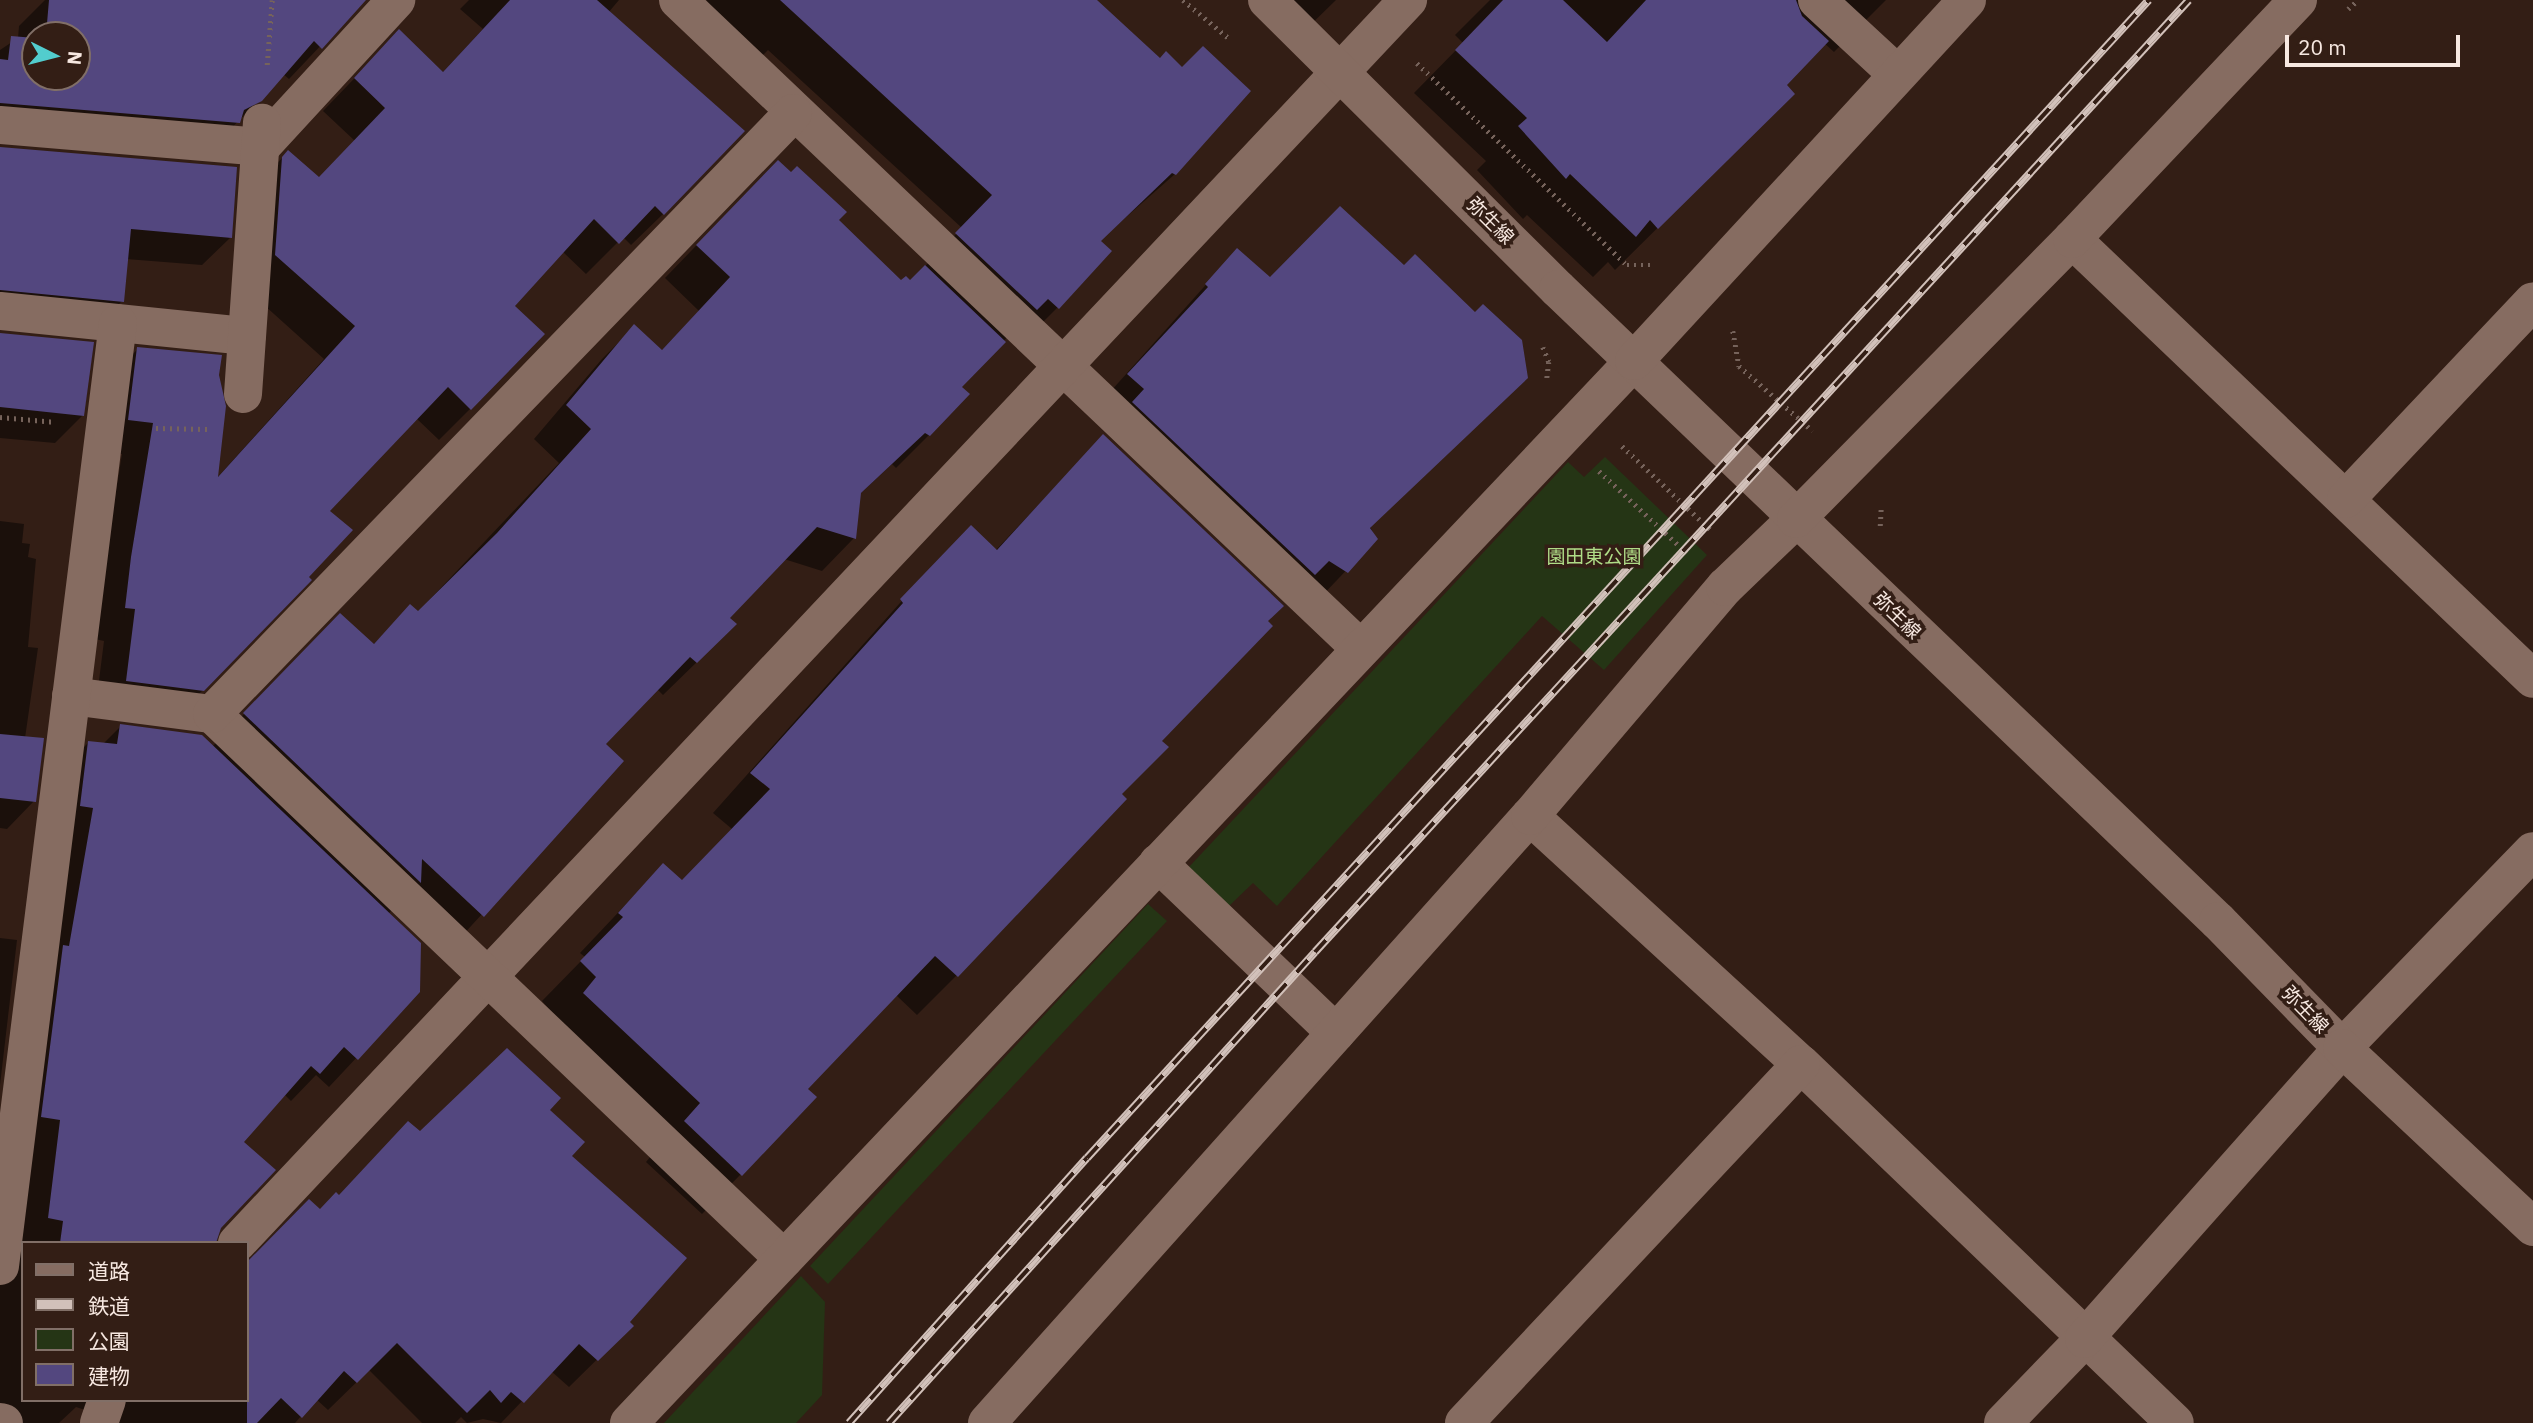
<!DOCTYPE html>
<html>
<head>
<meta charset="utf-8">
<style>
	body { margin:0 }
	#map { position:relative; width:2533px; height:1423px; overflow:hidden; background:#331e15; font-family:"IBM Plex Sans","Noto Sans JP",sans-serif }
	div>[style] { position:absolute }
	.green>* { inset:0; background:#253515 }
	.shadow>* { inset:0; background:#0007 }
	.building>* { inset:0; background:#53477f }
	.path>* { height:4.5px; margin-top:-2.25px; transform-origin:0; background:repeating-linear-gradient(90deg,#76635b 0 2px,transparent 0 7px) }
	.street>* { height:38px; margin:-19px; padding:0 19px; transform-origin:19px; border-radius:19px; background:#866c61 }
	.secondary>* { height:38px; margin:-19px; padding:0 19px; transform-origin:19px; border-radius:19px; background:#866c61 }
	.rail>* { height:8px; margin-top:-4px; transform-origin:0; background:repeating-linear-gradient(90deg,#331e15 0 16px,#d2c1ba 0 32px); box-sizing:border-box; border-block:2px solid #d2c1ba }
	span { translate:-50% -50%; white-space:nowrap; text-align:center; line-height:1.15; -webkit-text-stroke:7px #331e15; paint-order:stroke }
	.street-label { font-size:19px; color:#f7e8e1 }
	.park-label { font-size:19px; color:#afdc87 }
	.legend { position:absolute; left:21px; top:1241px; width:228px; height:161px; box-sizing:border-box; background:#331e15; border:2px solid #816f67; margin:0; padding:9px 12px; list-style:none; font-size:21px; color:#f7e8e1 }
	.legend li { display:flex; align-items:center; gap:14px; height:35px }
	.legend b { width:35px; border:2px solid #816f67 }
	.north { position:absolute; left:21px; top:21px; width:70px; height:70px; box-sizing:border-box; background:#331e15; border:2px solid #816f67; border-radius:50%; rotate:96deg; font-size:19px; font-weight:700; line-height:28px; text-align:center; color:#f7e8e1 }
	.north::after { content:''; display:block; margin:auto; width:24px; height:32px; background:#52cdce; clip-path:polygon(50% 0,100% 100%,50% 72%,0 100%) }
	.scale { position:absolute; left:2285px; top:35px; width:175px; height:32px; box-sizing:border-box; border:4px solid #f7e8e1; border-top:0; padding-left:9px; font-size:21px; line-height:24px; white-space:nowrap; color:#f7e8e1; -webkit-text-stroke:5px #331e15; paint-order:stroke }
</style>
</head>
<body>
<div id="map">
	<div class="green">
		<div style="clip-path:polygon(1605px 457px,1707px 555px,1604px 670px,1542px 616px,1277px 906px,1253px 883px,1229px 906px,1188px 868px,1568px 462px,1584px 477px)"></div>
		<div style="clip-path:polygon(1148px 904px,1167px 921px,828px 1284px,810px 1266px)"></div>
		<div style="clip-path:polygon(801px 1276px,825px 1302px,822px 1395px,796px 1423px,664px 1423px)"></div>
	</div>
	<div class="shadow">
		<div style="clip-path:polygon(evenodd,45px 0,364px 0,289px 79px,283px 74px,207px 154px,0 137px,0 50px,18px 38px,19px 26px,45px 0,35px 35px,77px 35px,77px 77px,35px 77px,35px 35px)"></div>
		<div style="clip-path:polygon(469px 0,619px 0,608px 13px,663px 214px,631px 245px,623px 237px,586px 274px,562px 251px,513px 307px,470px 409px,439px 440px,416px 418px,328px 511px,203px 690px,170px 722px,95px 712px,104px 641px,95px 639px,100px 590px,122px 454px,97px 452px,106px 380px,138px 349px,217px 375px,216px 479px,324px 359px,244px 287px,250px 191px,288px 152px,318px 179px,355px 141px,323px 111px,399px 32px,442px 73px,483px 29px,460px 9px)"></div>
		<div style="clip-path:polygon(706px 0,1093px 0,1175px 174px,1099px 241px,1058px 307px,1026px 339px,1015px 329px,960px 387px,929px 435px,896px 468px,892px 464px,859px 495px,854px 538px,822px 571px,784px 559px,728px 618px,702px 657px,663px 695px,657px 689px,603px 745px,622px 761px,450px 949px,400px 902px,388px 914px,418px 992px,329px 1087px,316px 1075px,291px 1101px,284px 1094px,242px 1142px,216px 1243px,23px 1243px,23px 1400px,247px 1400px,247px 1263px,309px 1201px,320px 1211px,420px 1134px,547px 1110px,569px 1156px,631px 1326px,569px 1387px,551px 1371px,501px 1423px,483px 1419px,467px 1423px,461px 1417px,455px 1423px,422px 1423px,369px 1370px,328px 1410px,316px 1399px,295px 1423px,99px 1423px,97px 1414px,76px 1407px,59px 1423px,0 1423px,0 1255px,60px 771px,88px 743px,102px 745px,121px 726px,212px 747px,308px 648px,373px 645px,410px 607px,417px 613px,559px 463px,534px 439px,602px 359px,634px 327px,661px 351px,699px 311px,665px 278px,745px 195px,837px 221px,900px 282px,910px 282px,962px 228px,768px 50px,757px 61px)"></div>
		<div style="clip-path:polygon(1255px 0,1336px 0,1297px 38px)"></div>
		<div style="clip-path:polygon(1490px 0,1886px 0,1834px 52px,1824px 43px,1785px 85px,1793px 94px,1615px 270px,1608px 262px,1593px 277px,1527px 215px,1523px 219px,1477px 170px,1486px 161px,1414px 93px,1463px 43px,1455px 35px)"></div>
		<div style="clip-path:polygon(0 149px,230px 238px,202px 265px,126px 259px,122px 301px,94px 329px,0 319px)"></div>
		<div style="clip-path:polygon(1237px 250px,1376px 539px,1319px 599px,1102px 401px)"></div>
		<div style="clip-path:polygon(0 335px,83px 415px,55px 443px,0 438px)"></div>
		<div style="clip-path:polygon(1103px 436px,1160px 741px,1120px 794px,1125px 799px,956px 976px,917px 1015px,896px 995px,806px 1090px,741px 1174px,702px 1214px,646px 1162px,662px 1143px,542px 1001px,585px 957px,580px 953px,663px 865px,682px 882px,732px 829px,713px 813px,932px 567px,995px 551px)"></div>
		<div style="clip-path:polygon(0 521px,24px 524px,22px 543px,30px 544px,28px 557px,36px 559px,28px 647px,38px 648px,25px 738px,34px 801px,7px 829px,0 828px)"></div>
		<div style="clip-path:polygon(0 938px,17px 940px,0 1085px)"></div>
	</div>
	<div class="building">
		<div style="clip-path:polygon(49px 0,366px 0,322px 49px,314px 41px,262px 101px,244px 110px,240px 123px,0 103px,0 59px,8px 60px,11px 36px,35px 38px,35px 77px,77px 77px,77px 35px,46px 35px)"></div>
		<div style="clip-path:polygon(510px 0,597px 0,745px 131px,664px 215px,655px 206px,619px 244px,594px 219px,515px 306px,545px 334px,471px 410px,448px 387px,330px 511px,353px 530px,309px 577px,312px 580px,204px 691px,126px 681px,135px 609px,125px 608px,131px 557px,153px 423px,128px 420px,137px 347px,222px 355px,219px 375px,226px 406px,218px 477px,355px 326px,275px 255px,282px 157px,288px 150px,319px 177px,385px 108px,354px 78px,399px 29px,443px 72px)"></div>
		<div style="clip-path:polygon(780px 0,1097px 0,1160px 58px,1166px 51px,1182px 67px,1203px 46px,1251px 91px,1176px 175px,1172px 173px,1101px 241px,1112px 251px,1059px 309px,1048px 299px,1037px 310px,955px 233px,992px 195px)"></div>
		<div style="clip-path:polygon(1503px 0,1563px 0,1607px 42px,1646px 0,1796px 0,1802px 16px,1829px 41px,1787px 85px,1795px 94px,1658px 229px,1650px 220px,1636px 237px,1570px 174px,1566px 179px,1518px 126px,1527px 118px,1455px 50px)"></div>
		<div style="clip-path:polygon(0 147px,237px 167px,232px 238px,131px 229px,124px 302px,0 290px)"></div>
		<div style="clip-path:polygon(778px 160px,791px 172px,797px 166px,847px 212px,839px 220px,901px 280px,906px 276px,910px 280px,925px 265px,1006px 342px,962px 387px,970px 394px,930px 436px,925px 433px,861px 493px,856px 539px,817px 527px,730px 618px,737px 624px,697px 663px,690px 657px,606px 744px,624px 761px,484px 917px,422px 859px,421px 883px,243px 713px,340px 613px,374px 644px,410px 604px,418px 611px,497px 533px,591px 429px,566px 405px,634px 324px,662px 350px,730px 277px,696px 245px)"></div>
		<div style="clip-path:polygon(1340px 206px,1404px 265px,1415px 254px,1475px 312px,1483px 304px,1522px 340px,1528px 378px,1370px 528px,1378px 539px,1348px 573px,1329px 561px,1315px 575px,1132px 402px,1144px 389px,1127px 374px,1208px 287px,1205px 284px,1237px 248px,1270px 277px)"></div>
		<div style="clip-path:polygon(0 333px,94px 342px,84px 416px,0 407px)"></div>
		<div style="clip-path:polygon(1103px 434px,1284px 606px,1268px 621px,1273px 626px,1162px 741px,1169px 747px,1122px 794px,1127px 799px,958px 977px,935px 956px,808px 1089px,817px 1097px,742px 1176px,684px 1121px,700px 1103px,583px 993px,596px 977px,580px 961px,623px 917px,618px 913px,663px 863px,682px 880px,770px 789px,750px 773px,903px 603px,900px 599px,971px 525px,997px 550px)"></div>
		<div style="clip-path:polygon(120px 724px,202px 735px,421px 943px,420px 992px,358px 1060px,344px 1047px,320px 1074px,311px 1066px,244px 1142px,276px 1170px,221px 1228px,216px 1243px,60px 1243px,63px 1221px,48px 1218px,60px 1120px,41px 1117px,63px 945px,69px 946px,93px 808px,80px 806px,88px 741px,117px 744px)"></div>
		<div style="clip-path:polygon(0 734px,44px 738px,36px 802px,0 798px)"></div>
		<div style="clip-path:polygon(507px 1048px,561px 1098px,550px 1110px,585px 1142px,572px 1156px,687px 1258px,630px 1322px,634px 1326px,598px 1361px,579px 1344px,524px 1403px,511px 1392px,501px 1403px,490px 1390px,467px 1413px,397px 1343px,357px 1383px,344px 1371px,302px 1418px,281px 1398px,257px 1423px,247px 1423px,247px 1262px,309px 1199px,320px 1209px,336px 1192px,339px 1195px,408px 1121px,420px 1131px)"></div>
	</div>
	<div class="path">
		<div style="left:1183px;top:0;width:62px;rotate:39.8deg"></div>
		<div style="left:2348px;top:9px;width:13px;rotate:-42deg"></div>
		<div style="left:1417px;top:63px;width:291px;rotate:43.9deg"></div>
		<div style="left:1627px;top:265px;width:25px"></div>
		<div style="left:267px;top:65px;width:65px;rotate:-85.6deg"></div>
		<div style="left:1733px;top:331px;width:36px;rotate:80deg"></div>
		<div style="left:1739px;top:366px;width:98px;rotate:41.3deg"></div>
		<div style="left:1543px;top:347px;width:16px;rotate:68deg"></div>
		<div style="left:1549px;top:362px;width:17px;rotate:97deg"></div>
		<div style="left:0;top:417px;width:56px;rotate:5.1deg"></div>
		<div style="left:156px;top:428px;width:51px;rotate:1.1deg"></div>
		<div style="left:1622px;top:446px;width:124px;rotate:43.4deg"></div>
		<div style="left:1599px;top:471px;width:120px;rotate:43deg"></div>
		<div style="left:1880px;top:526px;width:19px;rotate:-87deg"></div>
	</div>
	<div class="street">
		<div style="left:678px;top:0;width:941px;rotate:43.54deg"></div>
		<div style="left:1817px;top:0;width:109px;rotate:42.8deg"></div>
		<div style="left:0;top:125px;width:262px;rotate:4.8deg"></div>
		<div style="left:261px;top:147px;width:200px;rotate:-47.4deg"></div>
		<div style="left:2072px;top:239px;width:637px;rotate:43.66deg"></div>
		<div style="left:0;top:311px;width:248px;rotate:5.8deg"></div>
		<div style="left:243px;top:394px;width:272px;rotate:-86deg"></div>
		<div style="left:2346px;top:499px;width:272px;rotate:-46.6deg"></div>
		<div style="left:71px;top:696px;width:142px;rotate:7.3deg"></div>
		<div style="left:1530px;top:816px;width:367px;rotate:42.5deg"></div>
		<div style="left:1801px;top:1064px;width:518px;rotate:43.83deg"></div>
		<div style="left:1158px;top:863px;width:246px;rotate:43.7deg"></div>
		<div style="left:237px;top:1243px;width:1708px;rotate:-46.71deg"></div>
		<div style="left:784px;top:1259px;width:790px;rotate:-136.38deg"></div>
		<div style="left:212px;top:714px;width:836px;rotate:-45.97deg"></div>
		<div style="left:0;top:1266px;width:950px;rotate:-82.87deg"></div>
		<div style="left:0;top:1422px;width:4px;rotate:14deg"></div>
		<div style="left:99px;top:1423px;width:24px;rotate:-71deg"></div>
		<div style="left:629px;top:1423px;width:1462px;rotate:-46.58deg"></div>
		<div style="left:987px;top:1423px;width:814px;rotate:-48.19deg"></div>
		<div style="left:1530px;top:816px;width:301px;rotate:-49.6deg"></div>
		<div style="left:1725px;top:587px;width:98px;rotate:-43.8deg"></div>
		<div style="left:1464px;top:1423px;width:492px;rotate:-46.8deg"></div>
		<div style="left:2003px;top:1423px;width:117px;rotate:-46deg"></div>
		<div style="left:2084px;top:1339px;width:389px;rotate:-48.4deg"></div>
		<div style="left:2342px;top:1048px;width:274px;rotate:-45.9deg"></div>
	</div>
	<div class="secondary">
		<div style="left:1267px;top:0;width:410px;rotate:44.8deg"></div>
		<div style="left:1558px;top:289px;width:914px;rotate:43.76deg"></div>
		<div style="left:2218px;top:921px;width:177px;rotate:45.7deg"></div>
		<div style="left:2342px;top:1048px;width:262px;rotate:43.1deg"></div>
		<div style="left:1634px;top:361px;width:491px;rotate:-47.3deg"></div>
		<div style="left:1796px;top:519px;width:393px;rotate:-45.4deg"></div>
		<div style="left:2072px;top:239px;width:329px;rotate:-46.6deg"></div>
	</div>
	<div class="rail">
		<div style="left:849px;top:1423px;width:356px;rotate:-48.1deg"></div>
		<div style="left:1087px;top:1158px;width:1571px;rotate:-47.48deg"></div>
		<div style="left:889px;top:1423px;width:635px;rotate:-47.87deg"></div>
		<div style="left:1315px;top:952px;width:1292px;rotate:-47.45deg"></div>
	</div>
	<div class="street-label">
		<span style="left:1490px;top:221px;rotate:45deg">弥生線</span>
		<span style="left:1897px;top:616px;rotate:44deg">弥生線</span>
		<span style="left:2305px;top:1010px;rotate:46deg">弥生線</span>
	</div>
	<div class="park-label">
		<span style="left:1594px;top:557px">園田東公園</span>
	</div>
	<ul class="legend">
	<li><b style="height:9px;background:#866c61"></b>道路</li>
	<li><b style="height:9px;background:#d2c1ba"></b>鉄道</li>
	<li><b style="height:19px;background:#253515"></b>公園</li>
	<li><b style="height:19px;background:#53477f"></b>建物</li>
	</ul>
	<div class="north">N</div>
	<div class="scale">20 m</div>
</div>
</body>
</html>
